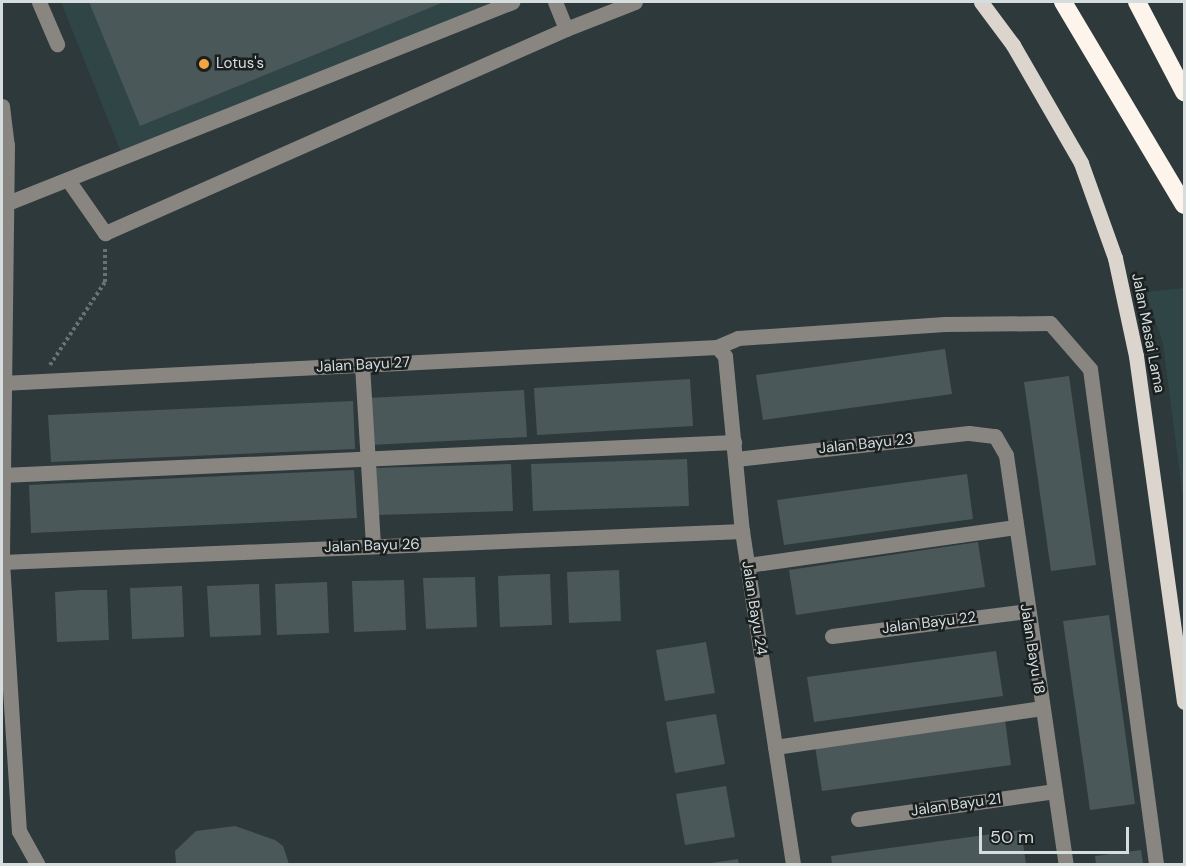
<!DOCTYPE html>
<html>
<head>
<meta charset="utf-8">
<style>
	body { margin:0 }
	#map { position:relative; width:1186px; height:866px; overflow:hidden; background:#2d393a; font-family:"DM Sans",sans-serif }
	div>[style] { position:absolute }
	.built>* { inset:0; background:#304546 }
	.building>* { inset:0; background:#4b5859 }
	.path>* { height:4px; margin-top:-2px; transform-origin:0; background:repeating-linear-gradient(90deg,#697374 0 3px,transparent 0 6px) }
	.minor>* { height:15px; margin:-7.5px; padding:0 7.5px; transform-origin:7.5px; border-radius:7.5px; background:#898682 }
	.major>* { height:15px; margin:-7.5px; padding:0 7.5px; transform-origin:7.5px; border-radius:7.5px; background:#dcd5cd }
	.highway>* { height:18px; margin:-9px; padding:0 9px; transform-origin:9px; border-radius:9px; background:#fdf4eb }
	.dots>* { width:16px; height:16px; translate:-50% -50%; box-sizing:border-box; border:3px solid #1a1f1f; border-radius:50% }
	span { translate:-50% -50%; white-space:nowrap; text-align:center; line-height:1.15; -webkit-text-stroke:5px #1a1f1f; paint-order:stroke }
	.poi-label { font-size:15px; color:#d6ddde }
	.left { translate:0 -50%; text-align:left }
	.street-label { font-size:15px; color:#d6ddde }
	.frame { position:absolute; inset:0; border:3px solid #d6ddde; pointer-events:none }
	.scale { position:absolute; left:979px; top:827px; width:150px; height:27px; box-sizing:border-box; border:3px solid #d6ddde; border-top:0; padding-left:8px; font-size:18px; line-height:21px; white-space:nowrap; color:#d6ddde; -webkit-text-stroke:4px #1a1f1f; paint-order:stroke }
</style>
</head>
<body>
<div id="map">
	<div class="built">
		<div style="clip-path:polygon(61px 2px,525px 2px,125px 162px)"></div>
		<div style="clip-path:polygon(1184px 288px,1184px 506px,1163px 344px,1146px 292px)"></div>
	</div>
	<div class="building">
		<div style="clip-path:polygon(89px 2px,444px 2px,140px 126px)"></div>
		<div style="clip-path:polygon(945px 349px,952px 394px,763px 420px,756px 375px)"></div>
		<div style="clip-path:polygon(1069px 376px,1096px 565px,1051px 571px,1024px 382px)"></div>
		<div style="clip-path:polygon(690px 379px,693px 426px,537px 435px,534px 388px)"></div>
		<div style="clip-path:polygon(524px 390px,527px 437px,371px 445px,368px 398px)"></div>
		<div style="clip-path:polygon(353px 401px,355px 449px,51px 462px,48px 415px)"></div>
		<div style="clip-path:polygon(687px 459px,689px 506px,533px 511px,531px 464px)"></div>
		<div style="clip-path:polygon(511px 464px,513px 511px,377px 515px,375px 468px)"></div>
		<div style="clip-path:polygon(354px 470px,357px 518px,31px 533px,29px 485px)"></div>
		<div style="clip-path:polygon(967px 474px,973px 519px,784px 545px,777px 500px)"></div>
		<div style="clip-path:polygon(978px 542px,985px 587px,796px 615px,789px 570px)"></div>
		<div style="clip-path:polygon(619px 570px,621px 621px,569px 623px,567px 572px)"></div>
		<div style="clip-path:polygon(550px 574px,552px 625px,500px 627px,498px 576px)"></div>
		<div style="clip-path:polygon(475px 577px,477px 627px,426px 629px,423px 578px)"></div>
		<div style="clip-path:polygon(404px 580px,406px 630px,354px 632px,352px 581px)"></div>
		<div style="clip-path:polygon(327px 582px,329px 633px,277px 635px,275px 584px)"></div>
		<div style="clip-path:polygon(259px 584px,261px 635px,210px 637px,207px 586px)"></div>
		<div style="clip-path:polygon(182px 586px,184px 637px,132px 639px,130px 588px)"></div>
		<div style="clip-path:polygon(81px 590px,107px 590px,109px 640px,57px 642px,55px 592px)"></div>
		<div style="clip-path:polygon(1109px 615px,1135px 804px,1090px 810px,1063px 621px)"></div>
		<div style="clip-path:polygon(706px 642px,715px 693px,665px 701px,656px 650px)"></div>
		<div style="clip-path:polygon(996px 651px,1003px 696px,814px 722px,807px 677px)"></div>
		<div style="clip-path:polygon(716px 714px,725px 764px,675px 773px,666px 722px)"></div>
		<div style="clip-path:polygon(1005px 720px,1011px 765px,822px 791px,815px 746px)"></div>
		<div style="clip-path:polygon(726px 786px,735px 837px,685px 845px,676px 794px)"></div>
		<div style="clip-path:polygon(235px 826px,275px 840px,283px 846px,289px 864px,176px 864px,175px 851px,196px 831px)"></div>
		<div style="clip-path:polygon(1021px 830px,1026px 864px,832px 864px,831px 856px)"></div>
		<div style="clip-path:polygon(1141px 850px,1143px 864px,1096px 864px,1095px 856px)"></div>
		<div style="clip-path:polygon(738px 859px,739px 864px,711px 864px,711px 863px)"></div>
	</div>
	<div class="path">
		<div style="left:50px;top:365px;width:100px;rotate:-56.5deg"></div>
		<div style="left:105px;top:282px;width:34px;rotate:-90deg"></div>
	</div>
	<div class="minor">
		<div style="left:39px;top:2px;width:46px;rotate:66.8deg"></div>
		<div style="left:566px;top:29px;width:74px;rotate:-21.4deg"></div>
		<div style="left:2px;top:106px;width:39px;rotate:83deg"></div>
		<div style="left:7px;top:145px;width:417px;rotate:90.7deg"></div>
		<div style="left:2px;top:562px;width:270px;rotate:86.4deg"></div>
		<div style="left:19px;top:831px;width:38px;rotate:61deg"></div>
		<div style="left:68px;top:180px;width:65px;rotate:55.1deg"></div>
		<div style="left:105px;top:233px;width:504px;rotate:-23.87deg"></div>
		<div style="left:566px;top:29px;width:29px;rotate:-112deg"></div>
		<div style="left:5px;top:204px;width:546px;rotate:-21.72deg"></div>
		<div style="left:717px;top:347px;width:23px;rotate:-23deg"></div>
		<div style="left:738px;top:338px;width:207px;rotate:-3.9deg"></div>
		<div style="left:945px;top:324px;width:105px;rotate:-0.5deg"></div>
		<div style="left:1050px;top:323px;width:61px;rotate:49deg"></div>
		<div style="left:1090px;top:369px;width:499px;rotate:82.4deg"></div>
		<div style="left:362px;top:365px;width:181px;rotate:86.5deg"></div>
		<div style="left:2px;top:383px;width:716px;rotate:-2.88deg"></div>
		<div style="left:717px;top:347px;width:12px;rotate:48deg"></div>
		<div style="left:725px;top:356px;width:176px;rotate:84.5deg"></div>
		<div style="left:742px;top:531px;width:337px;rotate:81.3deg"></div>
		<div style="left:736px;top:459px;width:234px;rotate:-6.4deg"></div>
		<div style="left:969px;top:433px;width:26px;rotate:7deg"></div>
		<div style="left:995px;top:436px;width:22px;rotate:60deg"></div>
		<div style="left:1006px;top:455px;width:413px;rotate:81.7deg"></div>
		<div style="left:2px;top:475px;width:733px;rotate:-2.58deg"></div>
		<div style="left:2px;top:562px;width:741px;rotate:-2.4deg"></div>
		<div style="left:748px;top:565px;width:270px;rotate:-8.1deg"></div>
		<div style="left:832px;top:636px;width:196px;rotate:-7.3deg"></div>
		<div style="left:775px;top:747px;width:270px;rotate:-8.3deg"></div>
		<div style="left:858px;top:819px;width:199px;rotate:-8.1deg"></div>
	</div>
	<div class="major">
		<div style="left:981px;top:2px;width:54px;rotate:53.3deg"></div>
		<div style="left:1013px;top:45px;width:136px;rotate:60deg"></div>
		<div style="left:1081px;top:163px;width:101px;rotate:70.3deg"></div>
		<div style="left:1115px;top:258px;width:100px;rotate:77.9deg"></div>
		<div style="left:1136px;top:356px;width:349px;rotate:82.1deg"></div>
	</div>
	<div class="highway">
		<div style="left:1063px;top:2px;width:236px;rotate:59.2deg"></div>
		<div style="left:1137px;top:2px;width:102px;rotate:62.4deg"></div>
	</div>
	<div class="dots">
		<div style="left:204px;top:64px;background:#f2a541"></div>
	</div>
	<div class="poi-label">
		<span class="left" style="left:216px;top:64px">Lotus's</span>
	</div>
	<div class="street-label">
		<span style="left:1148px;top:333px;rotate:79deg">Jalan Masai Lama</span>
		<span style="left:363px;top:365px;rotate:-3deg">Jalan Bayu 27</span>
		<span style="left:866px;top:444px;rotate:-6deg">Jalan Bayu 23</span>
		<span style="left:372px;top:546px;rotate:-2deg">Jalan Bayu 26</span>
		<span style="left:754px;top:608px;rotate:81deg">Jalan Bayu 24</span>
		<span style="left:929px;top:623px;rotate:-7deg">Jalan Bayu 22</span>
		<span style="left:1032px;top:649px;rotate:81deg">Jalan Bayu 18</span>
		<span style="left:956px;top:805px;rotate:-8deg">Jalan Bayu 21</span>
	</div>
	<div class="frame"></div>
	<div class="scale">50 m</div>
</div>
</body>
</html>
